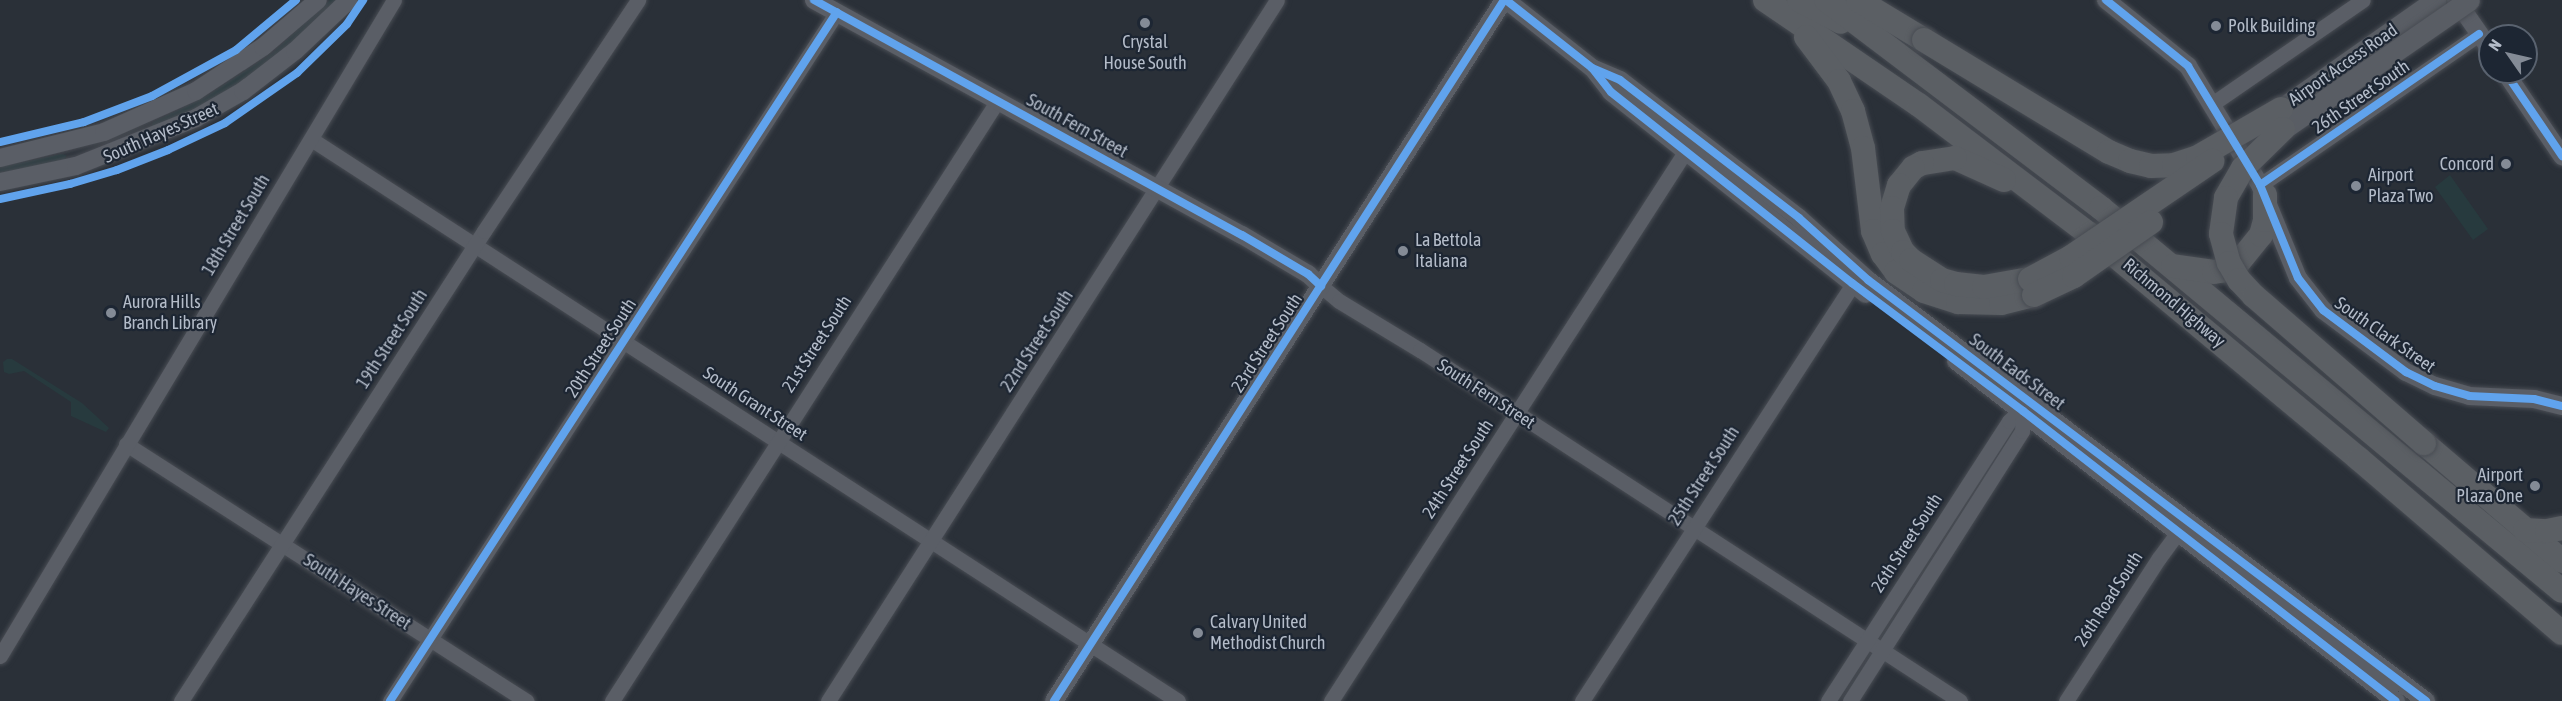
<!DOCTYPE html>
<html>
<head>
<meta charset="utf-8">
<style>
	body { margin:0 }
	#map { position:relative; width:2562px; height:701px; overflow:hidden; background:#2a3038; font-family:"Asap Condensed",sans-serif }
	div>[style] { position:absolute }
	.green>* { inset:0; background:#273a3e }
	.roads { filter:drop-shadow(0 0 2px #484c53) drop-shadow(0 0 2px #484c53) }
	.minor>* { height:15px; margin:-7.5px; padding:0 7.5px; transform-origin:7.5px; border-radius:7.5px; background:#5a5e66 }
	.tertiary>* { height:18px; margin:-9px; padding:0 9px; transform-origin:9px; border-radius:9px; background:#5a5e66 }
	.secondary>* { height:21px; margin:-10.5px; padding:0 10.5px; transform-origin:10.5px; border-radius:10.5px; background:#595d64 }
	.trunk>* { height:24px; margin:-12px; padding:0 12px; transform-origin:12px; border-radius:12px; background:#5b5f64 }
	.bridges { filter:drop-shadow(0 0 2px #484c53) drop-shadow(0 0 2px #484c53) }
	.secondary-bridge>* { height:21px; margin:-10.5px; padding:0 10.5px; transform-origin:10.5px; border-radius:10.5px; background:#595d64 }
	.trunk-bridge>* { height:24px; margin:-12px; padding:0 12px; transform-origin:12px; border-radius:12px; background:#5b5f64 }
	.cycleway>* { height:8px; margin:-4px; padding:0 4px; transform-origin:4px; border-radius:4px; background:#60a3ed }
	.dots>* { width:16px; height:16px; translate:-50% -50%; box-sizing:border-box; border:3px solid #1d2633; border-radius:50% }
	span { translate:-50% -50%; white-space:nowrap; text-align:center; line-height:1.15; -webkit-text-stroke:4.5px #1d2633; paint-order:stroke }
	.poi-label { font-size:18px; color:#b4bcc9 }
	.left { translate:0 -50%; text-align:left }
	.right { translate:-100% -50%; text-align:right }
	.street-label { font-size:18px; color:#b4bcc9 }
	.north { position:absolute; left:2478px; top:24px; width:60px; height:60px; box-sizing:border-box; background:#1d2633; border:2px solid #59626f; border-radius:50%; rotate:304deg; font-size:16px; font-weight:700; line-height:24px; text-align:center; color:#b4bcc9 }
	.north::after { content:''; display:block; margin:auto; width:21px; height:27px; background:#848b96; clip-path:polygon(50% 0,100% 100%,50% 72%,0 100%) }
</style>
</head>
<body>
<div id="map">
	<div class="green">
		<div style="clip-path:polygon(330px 0,341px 0,275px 60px,209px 104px,151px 128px,153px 122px,205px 97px,271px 54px)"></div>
		<div style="clip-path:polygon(61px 154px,66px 155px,65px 160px,0 175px,0 167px)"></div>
		<div style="clip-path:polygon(2450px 175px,2488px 229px,2473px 240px,2435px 187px)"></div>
		<div style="clip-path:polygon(7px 359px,12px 359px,82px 403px,109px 428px,106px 432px,71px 416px,71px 402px,24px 371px,9px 374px,4px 372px,3px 362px)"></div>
	</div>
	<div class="roads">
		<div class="minor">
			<div style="left:2212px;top:104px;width:183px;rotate:-34.6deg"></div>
			<div style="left:311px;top:139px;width:1033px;rotate:32.95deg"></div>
			<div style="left:2260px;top:185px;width:266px;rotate:-34.6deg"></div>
			<div style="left:1321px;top:286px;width:23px;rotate:40deg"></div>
			<div style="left:1339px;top:301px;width:95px;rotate:31.2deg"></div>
			<div style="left:1420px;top:350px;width:644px;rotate:33.02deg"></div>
			<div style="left:126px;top:444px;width:476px;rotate:32.7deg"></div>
			<div style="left:0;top:656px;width:765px;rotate:-59.01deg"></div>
			<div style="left:181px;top:701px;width:559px;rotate:-57.19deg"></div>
			<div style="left:484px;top:231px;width:278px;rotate:-56.3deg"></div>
			<div style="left:390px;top:701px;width:821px;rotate:-57.03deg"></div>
			<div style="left:612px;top:701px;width:714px;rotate:-57.29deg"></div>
			<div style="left:828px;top:701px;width:832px;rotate:-57.36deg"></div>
			<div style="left:1331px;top:701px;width:666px;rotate:-57.19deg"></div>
			<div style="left:1582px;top:701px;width:507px;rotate:-57deg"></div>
			<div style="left:1828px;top:701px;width:333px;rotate:-57.1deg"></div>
			<div style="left:2009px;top:421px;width:26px;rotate:-43deg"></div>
			<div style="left:1850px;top:701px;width:320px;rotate:-57.5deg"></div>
			<div style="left:2022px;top:431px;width:20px;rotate:-87deg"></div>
			<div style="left:2066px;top:701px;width:171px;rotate:-57deg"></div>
			<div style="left:2159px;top:558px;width:42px;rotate:-53.7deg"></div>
		</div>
		<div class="tertiary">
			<div style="left:814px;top:0;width:488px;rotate:28.8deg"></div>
			<div style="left:1242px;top:235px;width:77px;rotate:30.6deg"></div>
			<div style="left:1308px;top:274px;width:18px;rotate:43deg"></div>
			<div style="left:1506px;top:0;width:110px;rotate:38.3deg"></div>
			<div style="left:1592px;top:68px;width:30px;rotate:23deg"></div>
			<div style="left:1620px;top:80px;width:226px;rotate:37.6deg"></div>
			<div style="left:1799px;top:218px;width:93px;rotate:41.9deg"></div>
			<div style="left:1868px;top:280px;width:699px;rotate:37.03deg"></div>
			<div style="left:2106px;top:0;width:105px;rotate:38.8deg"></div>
			<div style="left:2188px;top:66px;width:139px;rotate:58.8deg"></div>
			<div style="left:2260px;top:185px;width:100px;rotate:67.8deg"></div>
			<div style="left:2298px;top:278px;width:41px;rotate:52deg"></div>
			<div style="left:2323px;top:310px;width:104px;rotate:36.8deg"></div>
			<div style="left:2406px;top:372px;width:32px;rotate:26deg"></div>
			<div style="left:2435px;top:386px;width:35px;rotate:16deg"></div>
			<div style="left:2469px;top:396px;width:65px;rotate:2.6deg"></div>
			<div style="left:2534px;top:399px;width:29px;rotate:14deg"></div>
			<div style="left:2456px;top:0;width:60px;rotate:55.2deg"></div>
			<div style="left:1594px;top:70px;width:28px;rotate:52deg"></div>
			<div style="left:1611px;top:92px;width:325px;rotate:38.4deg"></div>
			<div style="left:2505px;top:72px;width:102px;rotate:55.8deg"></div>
			<div style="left:0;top:158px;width:107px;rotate:-14deg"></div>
			<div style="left:104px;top:132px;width:101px;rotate:-24deg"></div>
			<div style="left:196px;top:91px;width:80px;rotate:-33.3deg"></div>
			<div style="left:263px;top:47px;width:72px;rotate:-40.5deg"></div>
			<div style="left:0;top:182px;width:78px;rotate:-11.9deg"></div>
			<div style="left:76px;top:166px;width:129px;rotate:-21.8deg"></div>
			<div style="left:196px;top:118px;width:54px;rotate:-29.9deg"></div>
			<div style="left:243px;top:91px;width:66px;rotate:-37.6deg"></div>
			<div style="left:295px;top:51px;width:74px;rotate:-43.4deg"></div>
			<div style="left:1956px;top:361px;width:556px;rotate:37.69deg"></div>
			<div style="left:1054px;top:701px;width:833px;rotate:-57.3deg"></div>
		</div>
		<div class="secondary">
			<div style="left:2281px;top:109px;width:189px;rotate:-35.1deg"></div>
		</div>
		<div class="trunk">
			<div style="left:1765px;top:0;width:186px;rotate:34.3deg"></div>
			<div style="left:1919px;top:105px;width:213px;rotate:37.2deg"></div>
			<div style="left:2089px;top:234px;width:351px;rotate:39.8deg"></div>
			<div style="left:2359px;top:459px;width:267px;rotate:40.6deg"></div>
			<div style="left:1799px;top:0;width:47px;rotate:27.6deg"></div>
			<div style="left:1826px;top:0;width:345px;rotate:37.1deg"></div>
			<div style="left:2101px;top:208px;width:599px;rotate:39.72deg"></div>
			<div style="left:1858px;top:0;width:77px;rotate:31.2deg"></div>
			<div style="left:1806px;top:37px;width:55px;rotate:53.1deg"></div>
			<div style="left:1839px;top:81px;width:33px;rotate:65deg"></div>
			<div style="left:1853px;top:111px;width:38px;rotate:75deg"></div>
			<div style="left:1863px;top:148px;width:84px;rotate:83.1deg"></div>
			<div style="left:1873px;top:231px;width:25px;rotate:67deg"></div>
			<div style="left:1883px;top:254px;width:22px;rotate:54deg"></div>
			<div style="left:1896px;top:272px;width:34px;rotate:34deg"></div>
			<div style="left:1924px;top:291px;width:36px;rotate:18deg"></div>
			<div style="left:1958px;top:302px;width:43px;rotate:1.3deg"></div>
			<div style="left:2001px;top:303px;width:34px;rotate:-14deg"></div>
			<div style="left:2004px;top:180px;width:54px;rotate:-155.8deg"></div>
			<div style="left:1955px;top:158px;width:33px;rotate:171deg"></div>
			<div style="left:1922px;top:163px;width:10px;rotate:151deg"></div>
			<div style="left:1913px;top:168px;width:22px;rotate:129deg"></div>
			<div style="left:1899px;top:185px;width:24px;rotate:107deg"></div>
			<div style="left:1892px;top:208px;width:23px;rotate:88deg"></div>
			<div style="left:1893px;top:231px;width:23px;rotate:65deg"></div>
			<div style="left:1903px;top:252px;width:11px;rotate:45deg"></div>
			<div style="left:1911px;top:260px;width:37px;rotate:33deg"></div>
			<div style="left:1942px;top:280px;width:15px;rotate:16deg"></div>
			<div style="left:1956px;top:284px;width:28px;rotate:6deg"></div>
			<div style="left:1984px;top:287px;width:47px;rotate:-9.9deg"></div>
			<div style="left:2173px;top:266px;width:41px;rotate:8.3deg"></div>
			<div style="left:2214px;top:272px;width:12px;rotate:-9deg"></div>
			<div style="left:2226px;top:270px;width:15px;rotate:-32deg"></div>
			<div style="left:2239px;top:262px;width:35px;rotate:-51deg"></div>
			<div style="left:2261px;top:235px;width:16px;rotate:-75deg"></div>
			<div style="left:2265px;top:220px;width:25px;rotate:-90deg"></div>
			<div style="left:2424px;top:443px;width:182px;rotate:40.5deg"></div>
			<div style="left:2525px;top:530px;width:22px;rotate:3deg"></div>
			<div style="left:2547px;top:531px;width:15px;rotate:-11deg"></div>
		</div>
	</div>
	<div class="bridges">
		<div class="secondary-bridge">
			<div style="left:2283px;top:129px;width:226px;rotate:-34.7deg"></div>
		</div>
		<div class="trunk-bridge">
			<div style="left:1924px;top:40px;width:216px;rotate:31.2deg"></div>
			<div style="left:2109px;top:152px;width:23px;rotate:23deg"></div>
			<div style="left:2130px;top:161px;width:22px;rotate:13deg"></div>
			<div style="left:2151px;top:166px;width:23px;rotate:-2deg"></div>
			<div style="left:2174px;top:165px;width:25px;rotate:-18deg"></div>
			<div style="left:2198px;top:157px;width:96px;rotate:-30deg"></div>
			<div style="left:2283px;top:129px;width:56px;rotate:135.7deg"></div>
			<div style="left:2243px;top:168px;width:34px;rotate:120deg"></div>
			<div style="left:2226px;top:198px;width:36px;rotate:98deg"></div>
			<div style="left:2221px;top:234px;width:30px;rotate:75deg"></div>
			<div style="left:2229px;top:263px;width:20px;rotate:60deg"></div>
			<div style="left:2239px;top:280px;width:22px;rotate:47deg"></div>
			<div style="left:2254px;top:296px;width:225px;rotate:40.9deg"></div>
			<div style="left:2030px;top:279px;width:47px;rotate:-28.2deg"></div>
			<div style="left:2071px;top:257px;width:171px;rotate:-34.2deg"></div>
			<div style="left:2034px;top:295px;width:44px;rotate:-25.4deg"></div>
			<div style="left:2074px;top:276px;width:94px;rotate:-35deg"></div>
		</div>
	</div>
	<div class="cycleway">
		<div style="left:814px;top:0;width:488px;rotate:28.8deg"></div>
		<div style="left:1242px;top:235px;width:77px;rotate:30.6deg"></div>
		<div style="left:1308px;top:274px;width:18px;rotate:43deg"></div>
		<div style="left:1506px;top:0;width:110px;rotate:38.3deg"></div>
		<div style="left:1592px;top:68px;width:30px;rotate:23deg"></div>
		<div style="left:1620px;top:80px;width:226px;rotate:37.6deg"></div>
		<div style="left:1799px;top:218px;width:93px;rotate:41.9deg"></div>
		<div style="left:1868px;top:280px;width:699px;rotate:37.03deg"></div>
		<div style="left:2106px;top:0;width:105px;rotate:38.8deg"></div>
		<div style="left:2188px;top:66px;width:139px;rotate:58.8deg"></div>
		<div style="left:2260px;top:185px;width:100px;rotate:67.8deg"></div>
		<div style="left:2298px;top:278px;width:41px;rotate:52deg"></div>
		<div style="left:2323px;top:310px;width:104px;rotate:36.8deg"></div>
		<div style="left:2406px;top:372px;width:32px;rotate:26deg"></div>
		<div style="left:2435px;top:386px;width:35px;rotate:16deg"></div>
		<div style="left:2469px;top:396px;width:65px;rotate:2.6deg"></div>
		<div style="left:2534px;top:399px;width:29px;rotate:14deg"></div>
		<div style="left:1593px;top:69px;width:29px;rotate:52deg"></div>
		<div style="left:1611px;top:92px;width:308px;rotate:38.4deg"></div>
		<div style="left:1852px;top:283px;width:214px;rotate:36.8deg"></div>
		<div style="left:2023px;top:411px;width:472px;rotate:37.9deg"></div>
		<div style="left:2505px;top:72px;width:102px;rotate:55.8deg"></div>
		<div style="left:0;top:142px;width:86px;rotate:-13.4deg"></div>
		<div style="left:84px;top:122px;width:73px;rotate:-20.9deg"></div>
		<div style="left:152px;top:96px;width:96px;rotate:-28.7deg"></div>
		<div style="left:236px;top:50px;width:78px;rotate:-39.8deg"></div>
		<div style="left:2260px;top:185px;width:266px;rotate:-34.6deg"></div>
		<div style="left:0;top:199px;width:72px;rotate:-12.1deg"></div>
		<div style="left:70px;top:184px;width:49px;rotate:-16.6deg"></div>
		<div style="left:117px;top:170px;width:55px;rotate:-21.4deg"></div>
		<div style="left:168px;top:150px;width:63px;rotate:-25.3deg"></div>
		<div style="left:225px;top:123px;width:88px;rotate:-34.8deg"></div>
		<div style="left:297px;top:73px;width:70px;rotate:-44.4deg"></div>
		<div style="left:347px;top:24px;width:29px;rotate:-56deg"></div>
		<div style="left:390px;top:701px;width:821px;rotate:-57.03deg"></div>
		<div style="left:1054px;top:701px;width:833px;rotate:-57.3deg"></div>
	</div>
	<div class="dots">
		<div style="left:1145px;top:23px;background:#848b96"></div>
		<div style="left:2216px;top:26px;background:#848b96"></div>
		<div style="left:2506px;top:164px;background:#848b96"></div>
		<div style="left:2356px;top:186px;background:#848b96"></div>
		<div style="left:1403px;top:251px;background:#848b96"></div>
		<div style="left:111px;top:313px;background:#848b96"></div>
		<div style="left:2535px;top:486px;background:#848b96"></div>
		<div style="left:1198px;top:633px;background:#848b96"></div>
	</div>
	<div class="poi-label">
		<span class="left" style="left:2228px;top:26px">Polk Building</span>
		<span style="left:1145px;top:53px">Crystal<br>House South</span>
		<span class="right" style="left:2494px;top:164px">Concord</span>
		<span class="left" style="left:2368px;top:186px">Airport<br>Plaza Two</span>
		<span class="left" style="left:1415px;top:251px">La Bettola<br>Italiana</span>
		<span class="left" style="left:123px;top:313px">Aurora Hills<br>Branch Library</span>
		<span class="right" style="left:2523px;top:486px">Airport<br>Plaza One</span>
		<span class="left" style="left:1210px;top:633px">Calvary United<br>Methodist Church</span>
	</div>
	<div class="street-label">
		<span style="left:2343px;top:65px;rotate:-35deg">Airport Access Road</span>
		<span style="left:2361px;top:97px;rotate:-35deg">26th Street South</span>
		<span style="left:1077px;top:126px;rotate:29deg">South Fern Street</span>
		<span style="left:161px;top:133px;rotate:-24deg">South Hayes Street</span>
		<span style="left:236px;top:225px;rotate:-59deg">18th Street South</span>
		<span style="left:2174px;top:303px;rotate:40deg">Richmond Highway</span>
		<span style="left:2385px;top:335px;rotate:35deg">South Clark Street</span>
		<span style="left:392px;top:339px;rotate:-57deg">19th Street South</span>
		<span style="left:1037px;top:341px;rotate:-57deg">22nd Street South</span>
		<span style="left:1267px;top:343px;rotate:-57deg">23rd Street South</span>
		<span style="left:817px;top:344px;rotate:-57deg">21st Street South</span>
		<span style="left:601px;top:348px;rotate:-57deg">20th Street South</span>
		<span style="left:2017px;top:372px;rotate:37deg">South Eads Street</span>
		<span style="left:1486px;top:394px;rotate:33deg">South Fern Street</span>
		<span style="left:755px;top:404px;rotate:33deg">South Grant Street</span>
		<span style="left:1458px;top:469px;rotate:-57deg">24th Street South</span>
		<span style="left:1704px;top:476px;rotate:-57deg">25th Street South</span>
		<span style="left:1907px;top:543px;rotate:-57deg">26th Street South</span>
		<span style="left:357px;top:592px;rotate:33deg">South Hayes Street</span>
		<span style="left:2109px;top:599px;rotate:-57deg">26th Road South</span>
	</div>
	<div class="north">N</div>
</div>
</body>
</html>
